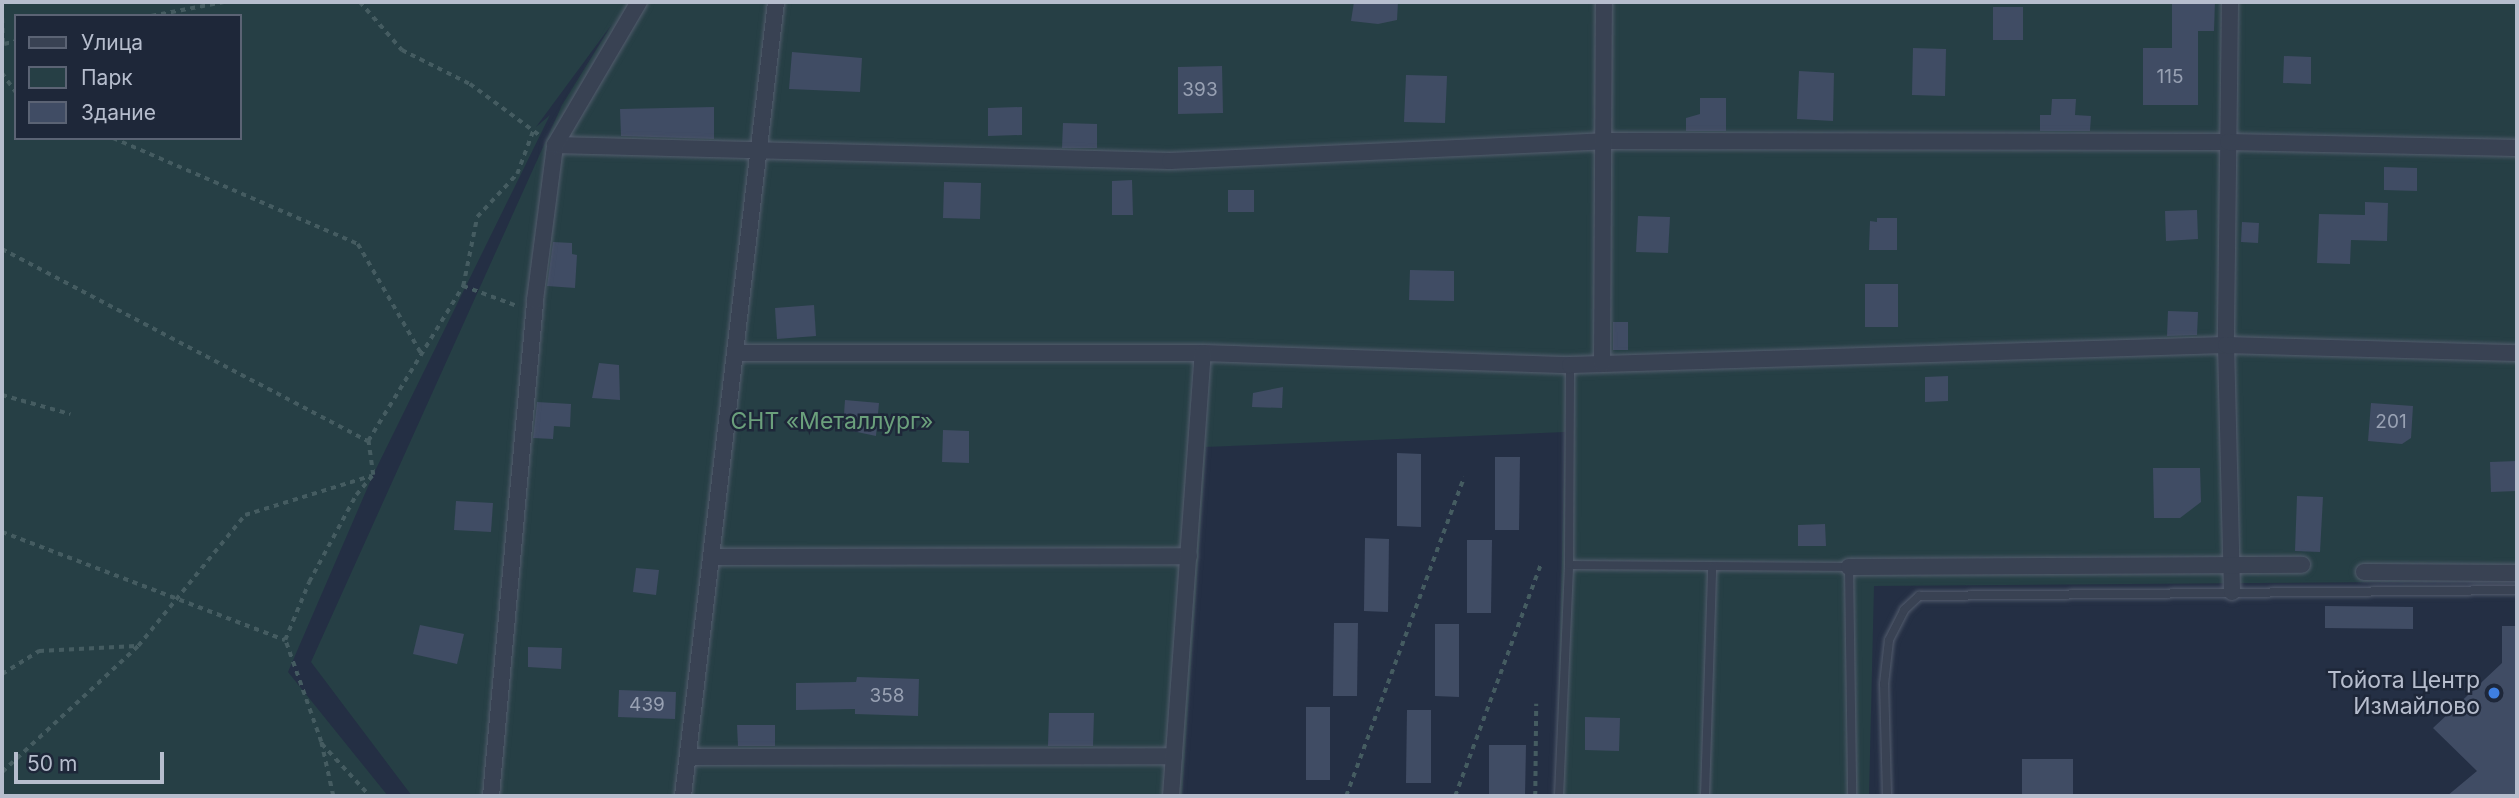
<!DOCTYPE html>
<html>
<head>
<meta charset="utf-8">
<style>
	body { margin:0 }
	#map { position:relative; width:2519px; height:798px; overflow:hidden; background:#242f44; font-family:Inter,sans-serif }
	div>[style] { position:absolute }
	.green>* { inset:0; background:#263f45 }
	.building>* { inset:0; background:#404c64 }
	.path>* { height:3.5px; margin-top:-1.75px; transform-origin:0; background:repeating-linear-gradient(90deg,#455c61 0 5px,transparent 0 10px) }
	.roads { filter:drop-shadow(0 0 2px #545d6e) drop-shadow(0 0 2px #545d6e) }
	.service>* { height:8px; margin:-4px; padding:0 4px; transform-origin:4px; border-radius:4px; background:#394253 }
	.minor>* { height:16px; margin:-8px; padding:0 8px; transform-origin:8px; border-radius:8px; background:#394253 }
	.dots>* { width:19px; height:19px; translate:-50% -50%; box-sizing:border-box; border:4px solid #1e2739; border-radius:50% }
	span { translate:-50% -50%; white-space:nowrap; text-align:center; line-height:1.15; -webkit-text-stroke:5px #1e2739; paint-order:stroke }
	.number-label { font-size:19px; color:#98a1b3 }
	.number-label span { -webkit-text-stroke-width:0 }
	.park-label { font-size:23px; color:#6ba07c }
	.poi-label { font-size:23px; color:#b6bdcd }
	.right { translate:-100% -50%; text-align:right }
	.frame { position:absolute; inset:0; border:4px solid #b6bdcd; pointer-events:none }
	.legend { position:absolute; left:14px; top:14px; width:228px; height:126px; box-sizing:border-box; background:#1e2739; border:2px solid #5b6374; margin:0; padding:9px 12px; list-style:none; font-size:21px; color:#b6bdcd }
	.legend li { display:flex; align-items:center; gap:14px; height:35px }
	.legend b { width:35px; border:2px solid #5b6374 }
	.scale { position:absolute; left:14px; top:752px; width:150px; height:32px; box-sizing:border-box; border:4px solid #b6bdcd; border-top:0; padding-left:9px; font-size:21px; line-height:24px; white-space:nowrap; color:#b6bdcd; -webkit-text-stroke:5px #1e2739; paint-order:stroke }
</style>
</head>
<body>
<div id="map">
	<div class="green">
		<div style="clip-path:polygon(evenodd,2px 2px,2517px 2px,2517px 581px,1874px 586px,1869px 796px,1556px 796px,1565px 432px,1206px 447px,1182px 796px,412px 796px,311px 662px,562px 105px,612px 24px,536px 127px,550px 115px,373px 475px,288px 672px,388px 796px,2px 796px,2px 2px,16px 16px,240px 16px,240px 138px,16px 138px,16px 16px)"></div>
	</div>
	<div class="building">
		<div style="clip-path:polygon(1354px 2px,1398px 2px,1397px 20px,1378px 24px,1351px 21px)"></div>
		<div style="clip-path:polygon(2172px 2px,2215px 2px,2214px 31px,2198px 31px,2198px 105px,2143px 105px,2143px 48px,2172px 48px)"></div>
		<div style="clip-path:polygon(1993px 7px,2023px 7px,2023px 40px,1993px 40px)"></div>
		<div style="clip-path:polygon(1913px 48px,1946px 49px,1945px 96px,1912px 95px)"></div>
		<div style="clip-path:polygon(792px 52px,862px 58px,860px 92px,789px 89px)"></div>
		<div style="clip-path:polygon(2284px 56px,2311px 57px,2311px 84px,2283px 83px)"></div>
		<div style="clip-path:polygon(1222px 66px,1223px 113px,1178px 114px,1178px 67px)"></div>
		<div style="clip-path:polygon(1799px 71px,1834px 73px,1833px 121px,1797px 119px)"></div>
		<div style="clip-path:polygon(1406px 75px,1447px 76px,1445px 123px,1404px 122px)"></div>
		<div style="clip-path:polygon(1700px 98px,1726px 98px,1726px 131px,1686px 131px,1686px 118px,1700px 114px)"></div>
		<div style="clip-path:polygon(2052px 99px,2076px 99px,2075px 115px,2091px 116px,2090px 131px,2040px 131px,2040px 115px,2051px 115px)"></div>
		<div style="clip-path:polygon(714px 107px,714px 139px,621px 136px,620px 109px)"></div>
		<div style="clip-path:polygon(1022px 107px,1022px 135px,988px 136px,988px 108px)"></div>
		<div style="clip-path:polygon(1063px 123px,1097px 124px,1097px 148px,1062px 148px)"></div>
		<div style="clip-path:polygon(2384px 167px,2417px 168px,2417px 191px,2384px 190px)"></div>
		<div style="clip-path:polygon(1132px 180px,1133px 215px,1112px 215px,1112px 181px)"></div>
		<div style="clip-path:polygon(944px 182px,981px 183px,980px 219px,943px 218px)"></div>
		<div style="clip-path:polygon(1228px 190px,1254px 190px,1254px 212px,1228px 212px)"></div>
		<div style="clip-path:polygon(2365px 202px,2388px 203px,2387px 241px,2351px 240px,2350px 264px,2317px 263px,2319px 214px,2365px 215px)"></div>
		<div style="clip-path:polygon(2197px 210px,2198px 239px,2166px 241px,2165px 211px)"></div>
		<div style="clip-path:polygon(1638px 216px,1670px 217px,1668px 253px,1636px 252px)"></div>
		<div style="clip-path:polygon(1877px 218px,1897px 218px,1897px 250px,1869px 250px,1870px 221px,1877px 222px)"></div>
		<div style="clip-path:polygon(2242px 222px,2259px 223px,2258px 243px,2241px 242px)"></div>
		<div style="clip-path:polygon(553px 242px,572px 243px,572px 254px,577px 255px,575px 288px,547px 286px)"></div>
		<div style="clip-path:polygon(1410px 270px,1454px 271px,1454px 301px,1409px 300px)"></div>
		<div style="clip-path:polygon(1865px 284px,1898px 284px,1898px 327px,1865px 327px)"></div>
		<div style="clip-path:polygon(814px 305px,816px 336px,777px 339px,775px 308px)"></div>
		<div style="clip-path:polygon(2168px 311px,2198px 312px,2197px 335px,2167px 336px)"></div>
		<div style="clip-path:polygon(1613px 322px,1628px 322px,1628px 350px,1613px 350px)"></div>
		<div style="clip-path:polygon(599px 363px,619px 365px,620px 400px,592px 398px)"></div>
		<div style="clip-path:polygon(1948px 376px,1948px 401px,1925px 402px,1925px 377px)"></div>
		<div style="clip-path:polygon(1283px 387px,1282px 408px,1252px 407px,1253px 393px)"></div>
		<div style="clip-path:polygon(845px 400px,879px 403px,876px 436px,843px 429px)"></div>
		<div style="clip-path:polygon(537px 402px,571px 404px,570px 427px,554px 426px,553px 439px,533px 438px)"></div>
		<div style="clip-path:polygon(2371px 403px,2413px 406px,2411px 438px,2402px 444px,2368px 441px)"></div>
		<div style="clip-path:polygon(943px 430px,969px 431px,969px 463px,942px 462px)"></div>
		<div style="clip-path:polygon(1397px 453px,1421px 454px,1421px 527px,1397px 526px)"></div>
		<div style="clip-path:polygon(1495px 457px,1520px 457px,1519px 530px,1495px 530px)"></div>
		<div style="clip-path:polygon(2517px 461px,2517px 491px,2491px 492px,2490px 462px)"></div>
		<div style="clip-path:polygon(2153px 468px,2200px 468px,2201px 502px,2180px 518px,2154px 518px)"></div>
		<div style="clip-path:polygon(2297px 496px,2323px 497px,2320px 552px,2295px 551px)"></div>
		<div style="clip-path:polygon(456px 501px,493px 503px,491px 532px,454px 530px)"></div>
		<div style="clip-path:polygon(1825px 524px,1826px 546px,1798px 546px,1798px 525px)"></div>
		<div style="clip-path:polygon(1365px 538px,1389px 539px,1388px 612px,1364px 611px)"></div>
		<div style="clip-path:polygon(1467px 540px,1492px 540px,1491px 613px,1467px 613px)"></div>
		<div style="clip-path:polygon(636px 568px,659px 570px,656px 595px,633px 592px)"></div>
		<div style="clip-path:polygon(2325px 606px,2413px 607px,2413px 629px,2325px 628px)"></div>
		<div style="clip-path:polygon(1334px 623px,1358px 623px,1357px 696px,1333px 696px)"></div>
		<div style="clip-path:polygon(1435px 624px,1459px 624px,1459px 697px,1435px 696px)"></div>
		<div style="clip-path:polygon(420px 625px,464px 634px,457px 664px,413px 654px)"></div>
		<div style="clip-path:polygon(2502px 626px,2517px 626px,2517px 796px,2447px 796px,2477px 771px,2433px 728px,2502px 663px)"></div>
		<div style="clip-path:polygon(528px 647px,562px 648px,561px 669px,528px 667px)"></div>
		<div style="clip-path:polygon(857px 677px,919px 679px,918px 716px,855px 714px,855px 709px,796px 710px,796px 683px,856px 682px)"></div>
		<div style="clip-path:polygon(619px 690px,676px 692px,675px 719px,618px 717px)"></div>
		<div style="clip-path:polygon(1306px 707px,1330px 707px,1330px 780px,1306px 780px)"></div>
		<div style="clip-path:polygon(1407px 710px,1431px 710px,1431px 783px,1406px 783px)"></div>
		<div style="clip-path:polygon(1049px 713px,1094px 713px,1093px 746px,1048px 746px)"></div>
		<div style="clip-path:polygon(1585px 717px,1620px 718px,1619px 751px,1585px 750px)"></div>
		<div style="clip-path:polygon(737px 725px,775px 725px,775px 746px,738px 746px)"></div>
		<div style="clip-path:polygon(1489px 745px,1526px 745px,1525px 796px,1489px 796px)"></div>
		<div style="clip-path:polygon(2022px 759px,2073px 759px,2073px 796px,2022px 796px)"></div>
	</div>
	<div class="path">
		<div style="left:360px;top:2px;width:64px;rotate:48.8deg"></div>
		<div style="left:402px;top:50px;width:76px;rotate:26.6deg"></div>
		<div style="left:470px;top:84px;width:89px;rotate:36.4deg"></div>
		<div style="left:2px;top:8px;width:36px;rotate:88deg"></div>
		<div style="left:151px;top:16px;width:74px;rotate:-10.9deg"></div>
		<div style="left:4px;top:44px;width:12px;rotate:-14deg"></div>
		<div style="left:2px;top:73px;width:24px;rotate:54deg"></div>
		<div style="left:113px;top:138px;width:267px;rotate:23.4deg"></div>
		<div style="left:358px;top:244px;width:126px;rotate:60deg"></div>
		<div style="left:2px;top:249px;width:413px;rotate:27.7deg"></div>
		<div style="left:463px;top:286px;width:58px;rotate:20.3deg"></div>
		<div style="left:2px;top:395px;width:71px;rotate:15.6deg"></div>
		<div style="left:2px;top:532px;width:303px;rotate:20.9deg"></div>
		<div style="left:2px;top:674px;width:44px;rotate:-31.9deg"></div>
		<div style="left:39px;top:651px;width:97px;rotate:-3deg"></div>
		<div style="left:322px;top:744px;width:71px;rotate:47.3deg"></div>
		<div style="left:2px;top:772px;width:185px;rotate:-42.8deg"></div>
		<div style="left:138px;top:646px;width:169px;rotate:-50.8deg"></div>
		<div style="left:245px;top:515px;width:132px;rotate:-17.2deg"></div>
		<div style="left:333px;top:796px;width:55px;rotate:-102.5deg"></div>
		<div style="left:321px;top:742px;width:108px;rotate:-109.4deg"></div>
		<div style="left:285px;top:640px;width:63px;rotate:-67.5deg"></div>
		<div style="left:309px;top:582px;width:99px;rotate:-61.6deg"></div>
		<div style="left:356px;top:495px;width:26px;rotate:-50deg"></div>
		<div style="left:373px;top:475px;width:34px;rotate:-98deg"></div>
		<div style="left:368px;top:441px;width:182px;rotate:-58.5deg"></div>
		<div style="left:463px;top:286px;width:70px;rotate:-78.5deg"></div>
		<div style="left:477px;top:217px;width:59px;rotate:-47.1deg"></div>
		<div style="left:517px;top:174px;width:46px;rotate:-69.6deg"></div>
		<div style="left:1346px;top:796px;width:340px;rotate:-69.7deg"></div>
		<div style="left:1455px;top:796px;width:247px;rotate:-69.7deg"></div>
		<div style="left:1535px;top:796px;width:92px;rotate:-89.4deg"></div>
	</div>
	<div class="roads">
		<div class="service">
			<div style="left:1569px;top:565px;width:280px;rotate:0.4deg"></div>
			<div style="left:1849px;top:567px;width:229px;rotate:89.2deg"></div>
			<div style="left:1559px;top:796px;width:231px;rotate:-87.5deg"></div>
			<div style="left:1569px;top:565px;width:200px;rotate:-89.7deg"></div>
			<div style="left:1705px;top:796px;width:229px;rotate:-88.2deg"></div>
			<div style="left:1887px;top:796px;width:112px;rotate:-91.5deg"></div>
			<div style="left:1884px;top:684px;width:44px;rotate:-83.5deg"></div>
			<div style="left:1889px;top:640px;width:34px;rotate:-63deg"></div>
			<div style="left:1904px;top:610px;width:21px;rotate:-43deg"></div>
			<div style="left:1919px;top:596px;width:598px;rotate:-0.57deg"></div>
		</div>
		<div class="minor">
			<div style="left:2230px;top:2px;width:343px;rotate:90.7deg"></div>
			<div style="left:2226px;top:345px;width:247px;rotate:88.6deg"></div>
			<div style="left:555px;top:145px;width:615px;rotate:1.49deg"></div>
			<div style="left:1170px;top:161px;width:434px;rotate:-2.6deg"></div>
			<div style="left:1604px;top:141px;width:624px;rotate:0.09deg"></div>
			<div style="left:2228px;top:142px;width:289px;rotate:1.2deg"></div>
			<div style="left:737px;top:353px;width:466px"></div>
			<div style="left:1203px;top:353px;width:367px;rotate:1.9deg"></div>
			<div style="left:1570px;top:365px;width:656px;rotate:-1.75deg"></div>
			<div style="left:2226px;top:345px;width:291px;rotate:1.6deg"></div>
			<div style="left:1602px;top:364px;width:362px;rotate:-89.7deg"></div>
			<div style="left:713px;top:557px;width:476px;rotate:-0.1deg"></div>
			<div style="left:1849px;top:567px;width:453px;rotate:-0.3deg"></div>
			<div style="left:2364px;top:572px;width:153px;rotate:0.4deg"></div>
			<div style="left:688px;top:757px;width:486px;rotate:-0.1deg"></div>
			<div style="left:491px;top:796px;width:498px;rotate:-84.9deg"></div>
			<div style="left:535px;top:300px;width:156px;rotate:-82.6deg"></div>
			<div style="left:555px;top:145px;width:166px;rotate:-59.6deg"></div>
			<div style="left:683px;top:796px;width:799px;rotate:-83.32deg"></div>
			<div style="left:1171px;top:796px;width:444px;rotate:-85.9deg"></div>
		</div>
	</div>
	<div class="dots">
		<div style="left:2494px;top:693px;background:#3f7fe0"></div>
	</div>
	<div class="number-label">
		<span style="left:2170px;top:77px">115</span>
		<span style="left:1200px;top:90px">393</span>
		<span style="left:2391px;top:422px">201</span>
		<span style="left:887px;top:696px">358</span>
		<span style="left:647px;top:705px">439</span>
	</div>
	<div class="park-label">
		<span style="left:832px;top:421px">СНТ «Металлург»</span>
	</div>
	<div class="poi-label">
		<span class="right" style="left:2480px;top:693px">Тойота Центр<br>Измайлово</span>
	</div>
	<div class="frame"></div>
	<ul class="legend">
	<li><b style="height:9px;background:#394253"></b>Улица</li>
	<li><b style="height:19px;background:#263f45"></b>Парк</li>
	<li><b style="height:19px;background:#404c64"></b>Здание</li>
	</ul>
	<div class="scale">50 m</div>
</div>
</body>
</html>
